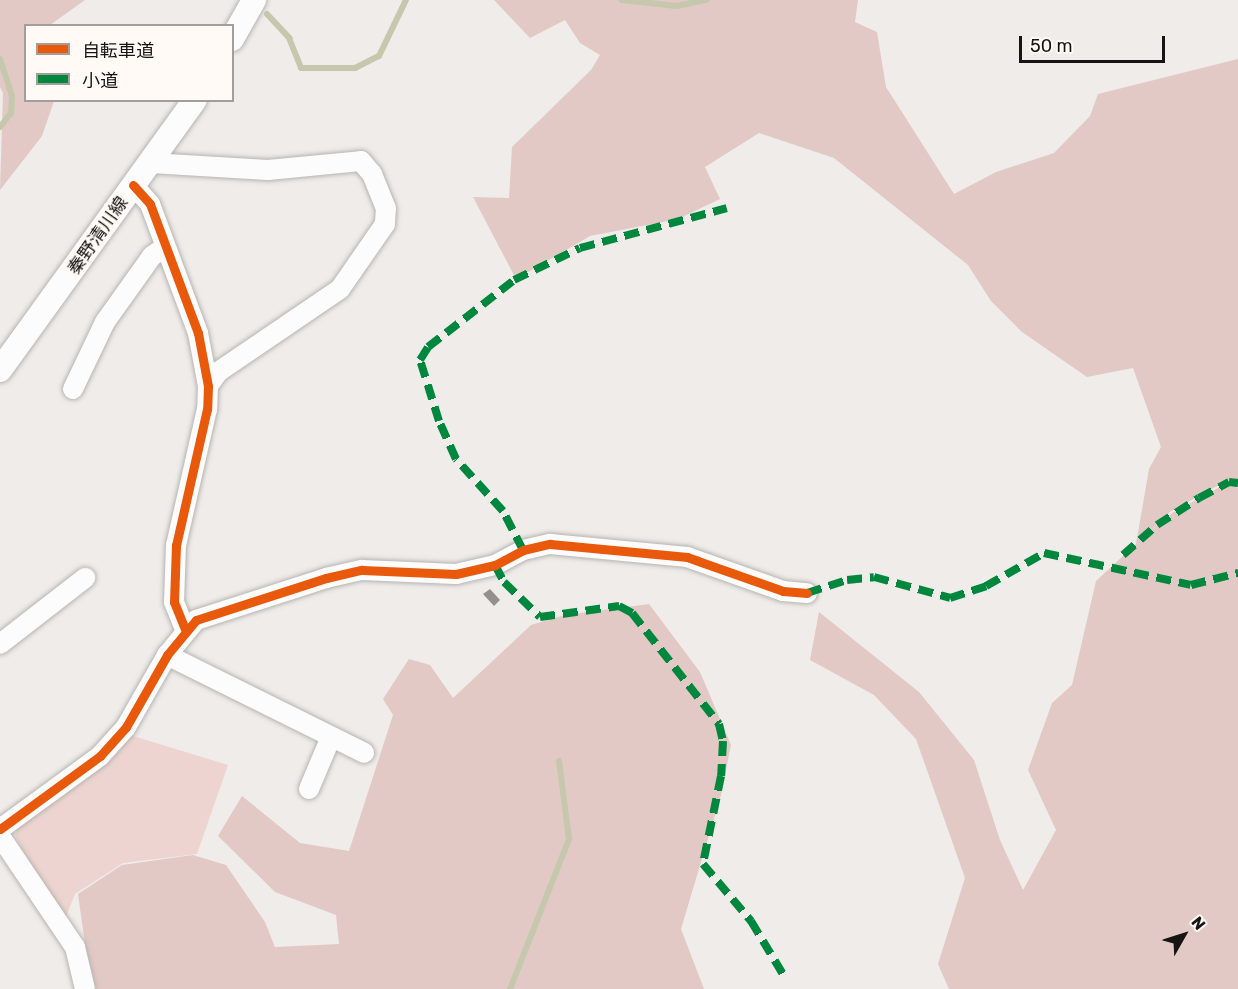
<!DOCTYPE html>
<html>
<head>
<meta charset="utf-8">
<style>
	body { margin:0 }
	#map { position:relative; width:1238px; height:989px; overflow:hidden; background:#efece9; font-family:Rubik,"Noto Sans JP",sans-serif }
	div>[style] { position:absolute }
	.green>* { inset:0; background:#edd4d0 }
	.forest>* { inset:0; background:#e2c9c5 }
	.stream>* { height:6px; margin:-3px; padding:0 3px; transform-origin:3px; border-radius:3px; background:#c6c8ad }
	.building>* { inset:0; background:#92918e }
	.roads { filter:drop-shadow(0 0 2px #b6b4b1) drop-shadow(0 0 2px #b6b4b1) }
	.minor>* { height:20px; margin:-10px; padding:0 10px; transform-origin:10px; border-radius:10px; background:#fdfcfc }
	.major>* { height:24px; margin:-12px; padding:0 12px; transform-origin:12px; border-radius:12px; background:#fdfcfc }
	.quiet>* { height:8px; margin-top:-4px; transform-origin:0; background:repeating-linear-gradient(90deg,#00873e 0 15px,transparent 0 23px) }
	.cycleway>* { height:9px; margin:-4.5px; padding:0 4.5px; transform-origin:4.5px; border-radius:4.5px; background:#e8590c }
	span { translate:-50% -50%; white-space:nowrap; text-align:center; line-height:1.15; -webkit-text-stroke:6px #fffaf5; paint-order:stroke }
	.street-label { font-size:18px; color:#171513 }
	.legend { position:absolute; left:24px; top:24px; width:210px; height:78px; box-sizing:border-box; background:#fffaf5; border:2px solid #a29e9b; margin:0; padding:8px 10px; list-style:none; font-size:18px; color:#171513 }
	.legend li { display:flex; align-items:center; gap:12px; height:30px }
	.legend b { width:30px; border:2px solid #a29e9b }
	.north { position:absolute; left:1154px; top:905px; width:60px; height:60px; -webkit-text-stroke:4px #fffaf5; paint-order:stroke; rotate:51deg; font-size:16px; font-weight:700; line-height:24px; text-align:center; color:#171513 }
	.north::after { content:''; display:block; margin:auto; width:21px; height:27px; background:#171513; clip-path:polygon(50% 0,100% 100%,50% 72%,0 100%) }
	.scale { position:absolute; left:1019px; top:36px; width:146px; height:27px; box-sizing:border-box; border:3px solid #171513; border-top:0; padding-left:8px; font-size:18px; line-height:21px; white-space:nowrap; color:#171513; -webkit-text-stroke:4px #fffaf5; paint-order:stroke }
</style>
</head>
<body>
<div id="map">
	<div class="green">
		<div style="clip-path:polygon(130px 735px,228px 765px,197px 854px,123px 863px,75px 894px,66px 917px,31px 865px,15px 835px,18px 824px)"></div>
	</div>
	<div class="forest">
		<div style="clip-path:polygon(0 0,85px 0,50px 25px,26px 26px,26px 100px,54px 101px,42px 136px,0 190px,3px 93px,0 87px)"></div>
		<div style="clip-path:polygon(494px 0,858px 0,855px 22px,877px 32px,886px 87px,954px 194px,996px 172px,1054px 153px,1090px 116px,1098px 94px,1238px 59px,1238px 481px,1228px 480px,1170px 512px,1152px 530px,1172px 513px,1229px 482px,1238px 483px,1238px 989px,949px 989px,938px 964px,965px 878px,916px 739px,874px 695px,810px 660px,819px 612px,919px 692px,974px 760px,1000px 840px,1023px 890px,1056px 830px,1028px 770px,1052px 703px,1072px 685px,1096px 581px,1136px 544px,1149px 469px,1161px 447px,1133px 368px,1087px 377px,1022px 332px,991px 301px,968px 265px,834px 158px,759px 133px,705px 167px,720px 199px,678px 219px,590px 236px,516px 279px,473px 197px,509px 198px,512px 147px,591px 70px,600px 55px,580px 43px,565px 20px,530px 38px)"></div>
		<div style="clip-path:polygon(649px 604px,700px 672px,731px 745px,721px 795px,681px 929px,704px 989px,86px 989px,87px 958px,78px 894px,122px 865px,193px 855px,226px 865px,265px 922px,275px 947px,339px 944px,336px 915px,275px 892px,218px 836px,242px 796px,300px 843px,349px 851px,393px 715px,383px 699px,409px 659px,430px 665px,453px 698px,531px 625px,565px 615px)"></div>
	</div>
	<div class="stream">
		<div style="left:622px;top:0;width:55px;rotate:6.2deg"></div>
		<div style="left:677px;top:6px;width:30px;rotate:-12deg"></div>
		<div style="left:267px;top:14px;width:33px;rotate:47deg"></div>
		<div style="left:289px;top:38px;width:32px;rotate:68deg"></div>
		<div style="left:301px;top:68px;width:54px"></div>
		<div style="left:355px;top:68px;width:27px;rotate:-27deg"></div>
		<div style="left:379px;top:56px;width:62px;rotate:-64.3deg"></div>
		<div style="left:0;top:59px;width:39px;rotate:72deg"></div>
		<div style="left:12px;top:96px;width:17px;rotate:93deg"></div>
		<div style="left:11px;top:113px;width:18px;rotate:128deg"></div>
		<div style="left:510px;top:989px;width:161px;rotate:-68.5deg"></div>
		<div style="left:569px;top:839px;width:79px;rotate:-97.3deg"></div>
	</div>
	<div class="building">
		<div style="clip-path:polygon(490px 589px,500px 600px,494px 606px,483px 594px)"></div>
	</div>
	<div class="roads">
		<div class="minor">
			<div style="left:151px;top:163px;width:117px;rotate:3.4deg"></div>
			<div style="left:268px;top:170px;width:93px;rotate:-5.5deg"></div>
			<div style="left:361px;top:161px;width:17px;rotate:50deg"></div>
			<div style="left:372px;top:174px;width:37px;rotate:68deg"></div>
			<div style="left:386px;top:208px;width:16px;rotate:94deg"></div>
			<div style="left:385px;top:224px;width:79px;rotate:124.7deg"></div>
			<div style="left:340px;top:289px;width:148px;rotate:145.8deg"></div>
			<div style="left:218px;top:372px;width:17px;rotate:126deg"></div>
			<div style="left:133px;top:185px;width:25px;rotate:48deg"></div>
			<div style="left:150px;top:204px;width:138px;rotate:69.6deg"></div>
			<div style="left:198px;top:333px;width:54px;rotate:79.3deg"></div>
			<div style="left:208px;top:386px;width:23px;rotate:92deg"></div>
			<div style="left:207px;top:409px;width:139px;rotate:102.8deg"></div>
			<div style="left:176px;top:545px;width:57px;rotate:92deg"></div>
			<div style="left:174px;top:602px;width:29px;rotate:68deg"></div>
			<div style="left:73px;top:389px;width:74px;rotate:-64.5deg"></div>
			<div style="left:105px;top:322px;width:81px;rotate:-54.5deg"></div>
			<div style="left:152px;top:256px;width:16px;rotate:-35deg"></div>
			<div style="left:0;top:644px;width:108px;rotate:-37.8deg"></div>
			<div style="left:167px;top:655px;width:220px;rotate:26.4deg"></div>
			<div style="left:309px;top:789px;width:56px;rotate:-67.1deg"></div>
			<div style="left:0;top:829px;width:124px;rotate:-36.1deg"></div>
			<div style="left:100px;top:756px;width:39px;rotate:-48deg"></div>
			<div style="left:126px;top:727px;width:83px;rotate:-60.3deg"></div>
			<div style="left:167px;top:655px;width:45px;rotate:-50.4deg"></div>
			<div style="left:196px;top:620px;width:137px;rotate:-17.9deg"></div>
			<div style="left:326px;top:578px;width:37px;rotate:-13deg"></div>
			<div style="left:362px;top:570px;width:94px;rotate:2.4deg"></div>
			<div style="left:456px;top:574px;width:40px;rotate:-13deg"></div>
			<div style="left:495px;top:565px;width:32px;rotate:-28deg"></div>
			<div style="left:523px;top:550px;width:28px;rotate:-13deg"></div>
			<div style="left:550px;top:544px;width:138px;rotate:5.4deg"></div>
			<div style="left:687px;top:557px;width:102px;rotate:19.5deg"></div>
			<div style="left:783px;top:591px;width:24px;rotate:5deg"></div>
			<div style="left:0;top:836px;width:134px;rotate:56deg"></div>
			<div style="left:75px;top:947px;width:43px;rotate:76.6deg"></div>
		</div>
		<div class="major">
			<div style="left:232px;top:39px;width:45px;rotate:-60.6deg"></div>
			<div style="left:0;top:370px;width:333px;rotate:-54.2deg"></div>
		</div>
	</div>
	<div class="quiet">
		<div style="left:523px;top:550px;width:44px;rotate:-117.1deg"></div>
		<div style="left:503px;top:511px;width:70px;rotate:-132.1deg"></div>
		<div style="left:456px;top:459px;width:42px;rotate:-114.1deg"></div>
		<div style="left:439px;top:421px;width:64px;rotate:-107.3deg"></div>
		<div style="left:420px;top:360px;width:15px;rotate:-58deg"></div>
		<div style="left:428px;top:347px;width:109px;rotate:-37.9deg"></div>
		<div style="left:514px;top:280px;width:73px;rotate:-25.9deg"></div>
		<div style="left:580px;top:248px;width:152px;rotate:-15.2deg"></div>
		<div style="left:1123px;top:555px;width:45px;rotate:-41.4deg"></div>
		<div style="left:1157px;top:525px;width:50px;rotate:-32.7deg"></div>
		<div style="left:1199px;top:498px;width:34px;rotate:-28deg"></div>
		<div style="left:1229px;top:482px;width:9px;rotate:6deg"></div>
		<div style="left:495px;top:565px;width:19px;rotate:62deg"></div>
		<div style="left:504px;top:582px;width:50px;rotate:44.2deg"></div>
		<div style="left:540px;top:617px;width:80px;rotate:-7.9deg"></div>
		<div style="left:619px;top:606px;width:15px;rotate:28deg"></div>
		<div style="left:632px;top:613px;width:141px;rotate:51.9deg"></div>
		<div style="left:719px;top:724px;width:17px;rotate:77deg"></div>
		<div style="left:723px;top:741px;width:35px;rotate:93deg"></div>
		<div style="left:721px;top:776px;width:90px;rotate:101.6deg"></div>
		<div style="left:703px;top:864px;width:75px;rotate:49.9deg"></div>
		<div style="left:751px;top:921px;width:64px;rotate:59deg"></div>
		<div style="left:807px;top:593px;width:42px;rotate:-18deg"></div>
		<div style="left:847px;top:580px;width:27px;rotate:-6deg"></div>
		<div style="left:874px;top:577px;width:79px;rotate:15.4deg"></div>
		<div style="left:950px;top:598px;width:38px;rotate:-18deg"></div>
		<div style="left:986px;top:586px;width:67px;rotate:-29.6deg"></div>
		<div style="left:1044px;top:553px;width:150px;rotate:12.3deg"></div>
		<div style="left:1191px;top:585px;width:49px;rotate:-14.3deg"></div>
	</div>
	<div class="cycleway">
		<div style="left:133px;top:185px;width:25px;rotate:48deg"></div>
		<div style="left:150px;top:204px;width:138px;rotate:69.6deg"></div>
		<div style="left:198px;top:333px;width:54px;rotate:79.3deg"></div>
		<div style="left:208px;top:386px;width:23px;rotate:92deg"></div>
		<div style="left:207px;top:409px;width:139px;rotate:102.8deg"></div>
		<div style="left:176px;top:545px;width:57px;rotate:92deg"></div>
		<div style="left:174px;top:602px;width:29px;rotate:68deg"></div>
		<div style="left:0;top:829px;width:124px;rotate:-36.1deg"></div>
		<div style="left:100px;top:756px;width:39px;rotate:-48deg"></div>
		<div style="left:126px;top:727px;width:83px;rotate:-60.3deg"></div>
		<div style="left:167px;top:655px;width:45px;rotate:-50.4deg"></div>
		<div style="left:196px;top:620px;width:137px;rotate:-17.9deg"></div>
		<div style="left:326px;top:578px;width:37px;rotate:-13deg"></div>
		<div style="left:362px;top:570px;width:94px;rotate:2.4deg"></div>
		<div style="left:456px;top:574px;width:40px;rotate:-13deg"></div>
		<div style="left:495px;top:565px;width:32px;rotate:-28deg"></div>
		<div style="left:523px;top:550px;width:28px;rotate:-13deg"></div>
		<div style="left:550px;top:544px;width:138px;rotate:5.4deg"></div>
		<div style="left:687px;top:557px;width:102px;rotate:19.5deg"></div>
		<div style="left:783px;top:591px;width:24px;rotate:5deg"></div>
	</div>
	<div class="street-label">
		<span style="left:98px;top:236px;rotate:-55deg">秦野清川線</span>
	</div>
	<ul class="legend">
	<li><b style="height:8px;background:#e8590c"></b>自転車道</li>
	<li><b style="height:8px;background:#00873e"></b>小道</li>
	</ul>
	<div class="north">N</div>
	<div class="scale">50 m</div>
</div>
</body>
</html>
